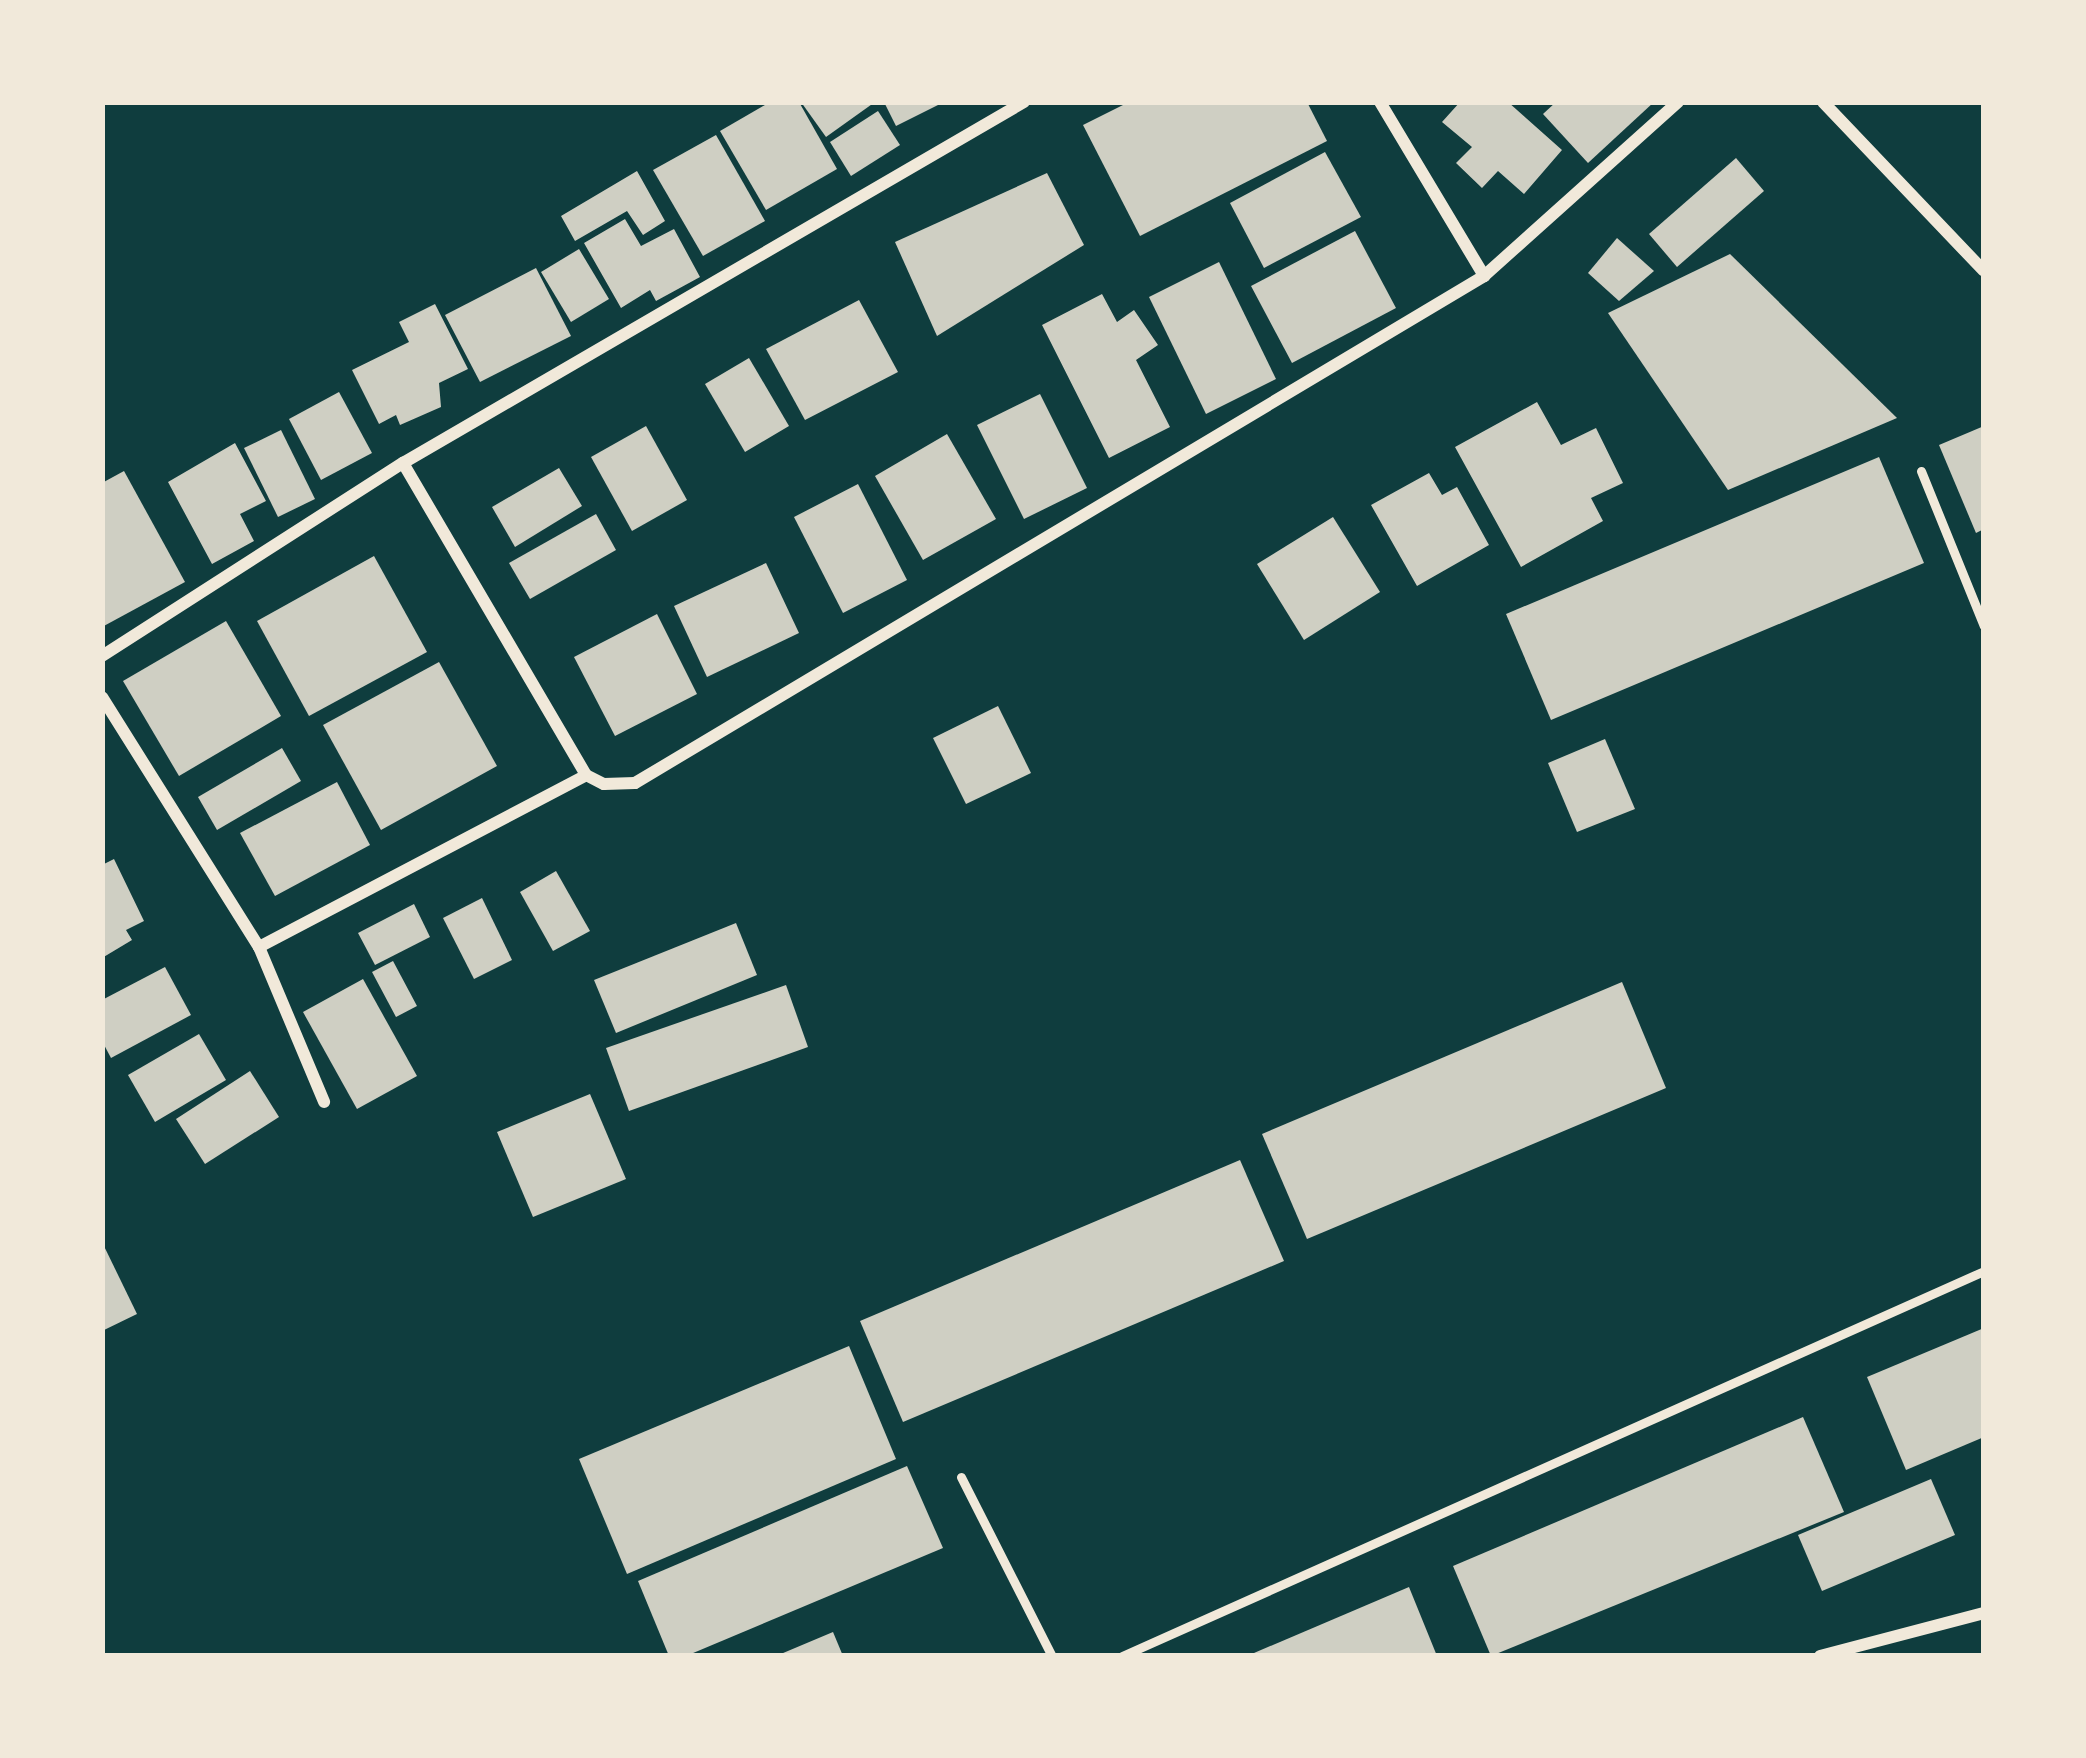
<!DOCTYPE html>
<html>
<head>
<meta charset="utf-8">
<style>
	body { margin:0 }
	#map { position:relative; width:2086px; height:1758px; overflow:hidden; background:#0f3d3e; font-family:"DejaVu Sans",sans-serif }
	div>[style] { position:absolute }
	.building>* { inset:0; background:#cfcfc3 }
	.service>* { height:9px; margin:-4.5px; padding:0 4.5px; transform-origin:4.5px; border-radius:4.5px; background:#f1e9da }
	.minor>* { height:12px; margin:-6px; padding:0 6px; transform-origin:6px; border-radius:6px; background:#f1e9da }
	span { translate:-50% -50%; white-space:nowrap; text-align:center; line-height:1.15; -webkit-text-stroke:12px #f1e9da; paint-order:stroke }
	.frame { position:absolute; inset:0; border:105px solid #f1e9da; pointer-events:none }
</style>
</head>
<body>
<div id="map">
	<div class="building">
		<div style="clip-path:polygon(770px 102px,799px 102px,837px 169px,766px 210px,720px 131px)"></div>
		<div style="clip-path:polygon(801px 102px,875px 102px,826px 137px)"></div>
		<div style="clip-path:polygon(884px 102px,944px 102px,896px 126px)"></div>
		<div style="clip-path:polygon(1129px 102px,1307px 102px,1327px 141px,1140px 236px,1083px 125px)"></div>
		<div style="clip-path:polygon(1460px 102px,1508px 102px,1562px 150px,1524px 194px,1498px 171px,1482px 188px,1456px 163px,1472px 147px,1442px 122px)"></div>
		<div style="clip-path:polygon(1556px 102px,1654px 102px,1588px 163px,1543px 114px)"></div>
		<div style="clip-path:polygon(878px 111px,900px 145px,851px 176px,830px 142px)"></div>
		<div style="clip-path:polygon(716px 135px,765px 221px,703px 256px,653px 170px)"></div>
		<div style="clip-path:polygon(1325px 152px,1361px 217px,1264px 268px,1230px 203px)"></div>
		<div style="clip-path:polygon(1736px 158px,1764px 191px,1677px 267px,1649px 234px)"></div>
		<div style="clip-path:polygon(637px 171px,665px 221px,643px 235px,627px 211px,575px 241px,561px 216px)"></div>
		<div style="clip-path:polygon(1047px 173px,1084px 245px,937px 336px,895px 242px)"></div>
		<div style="clip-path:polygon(625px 219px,641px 246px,674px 229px,700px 277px,656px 301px,650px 290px,621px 308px,584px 243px)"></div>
		<div style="clip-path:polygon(1355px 231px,1396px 308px,1292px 363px,1251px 286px)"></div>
		<div style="clip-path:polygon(1617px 238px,1654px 271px,1619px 301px,1588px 273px)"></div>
		<div style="clip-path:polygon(579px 249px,609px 299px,571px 322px,541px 272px)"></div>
		<div style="clip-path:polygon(1730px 254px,1897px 418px,1728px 490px,1608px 313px)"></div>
		<div style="clip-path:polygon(1219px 262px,1276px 379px,1206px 414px,1149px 297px)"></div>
		<div style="clip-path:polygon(536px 268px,571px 336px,480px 382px,445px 315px)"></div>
		<div style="clip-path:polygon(1102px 294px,1117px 322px,1134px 310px,1158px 345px,1136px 360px,1170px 427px,1109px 458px,1042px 325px)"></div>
		<div style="clip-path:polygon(859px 300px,898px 372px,805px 420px,766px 349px)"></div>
		<div style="clip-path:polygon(435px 304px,468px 369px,439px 383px,441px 407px,400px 425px,396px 415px,379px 424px,352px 370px,409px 342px,399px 322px)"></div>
		<div style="clip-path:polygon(749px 358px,789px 426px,745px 452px,705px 384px)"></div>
		<div style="clip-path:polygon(339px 392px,372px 453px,321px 480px,289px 419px)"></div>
		<div style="clip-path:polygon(1040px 394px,1087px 488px,1024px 519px,977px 425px)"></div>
		<div style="clip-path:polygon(1537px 402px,1561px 445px,1596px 428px,1623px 483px,1591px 498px,1603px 521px,1521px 567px,1455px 447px)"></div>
		<div style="clip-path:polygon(646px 426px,687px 500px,632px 531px,591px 457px)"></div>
		<div style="clip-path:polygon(1984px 426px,1984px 529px,1976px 533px,1939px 445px)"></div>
		<div style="clip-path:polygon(281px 430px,315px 499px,278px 517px,244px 448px)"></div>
		<div style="clip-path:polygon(947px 434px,996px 519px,923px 560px,875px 476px)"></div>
		<div style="clip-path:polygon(235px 443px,266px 501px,240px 514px,254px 541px,212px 564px,168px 482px)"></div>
		<div style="clip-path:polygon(1879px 457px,1924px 563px,1551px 720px,1506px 614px)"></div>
		<div style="clip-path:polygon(559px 468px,582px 506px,515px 547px,492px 507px)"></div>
		<div style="clip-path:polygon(124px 471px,185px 582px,102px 627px,102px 483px)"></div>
		<div style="clip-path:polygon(1429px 473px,1442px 495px,1457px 487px,1489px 545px,1417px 586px,1371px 505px)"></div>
		<div style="clip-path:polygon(858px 484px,907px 580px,843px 613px,794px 517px)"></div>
		<div style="clip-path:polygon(596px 514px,616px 550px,530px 599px,509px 563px)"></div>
		<div style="clip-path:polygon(1333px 517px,1380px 592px,1304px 640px,1257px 564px)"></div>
		<div style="clip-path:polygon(374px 556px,427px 652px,309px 716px,257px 621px)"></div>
		<div style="clip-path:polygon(766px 563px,799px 633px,707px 677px,674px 606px)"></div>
		<div style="clip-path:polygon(657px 614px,697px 694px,615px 736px,574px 657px)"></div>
		<div style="clip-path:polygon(226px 621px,281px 716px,179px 776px,123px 681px)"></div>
		<div style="clip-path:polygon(439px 662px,497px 766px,381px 830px,323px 725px)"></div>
		<div style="clip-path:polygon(998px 706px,1031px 773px,966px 804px,933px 738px)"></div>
		<div style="clip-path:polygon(1605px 739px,1635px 809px,1577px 832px,1548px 763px)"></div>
		<div style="clip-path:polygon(282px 748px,301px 781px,217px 830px,198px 797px)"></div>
		<div style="clip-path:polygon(337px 782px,370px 845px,275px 896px,240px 833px)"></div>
		<div style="clip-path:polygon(114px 859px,144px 921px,126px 930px,132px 940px,102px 958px,102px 865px)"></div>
		<div style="clip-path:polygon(556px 871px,590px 931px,553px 951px,520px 892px)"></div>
		<div style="clip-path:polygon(482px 898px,512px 960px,474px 979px,443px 918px)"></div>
		<div style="clip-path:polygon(414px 904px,430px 937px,375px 965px,358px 933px)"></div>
		<div style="clip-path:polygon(736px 923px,757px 975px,616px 1033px,594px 980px)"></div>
		<div style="clip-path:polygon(393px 961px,417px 1006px,396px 1017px,372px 972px)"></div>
		<div style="clip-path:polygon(165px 967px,191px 1015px,111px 1058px,102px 1041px,102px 1000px)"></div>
		<div style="clip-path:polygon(363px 979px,417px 1076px,357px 1109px,303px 1012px)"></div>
		<div style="clip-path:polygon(1622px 982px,1666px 1088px,1307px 1239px,1262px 1134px)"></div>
		<div style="clip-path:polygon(786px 985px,808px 1047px,629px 1111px,606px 1048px)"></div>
		<div style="clip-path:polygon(199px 1034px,226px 1080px,155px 1122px,128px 1075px)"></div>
		<div style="clip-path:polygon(250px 1071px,279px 1117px,205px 1164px,176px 1119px)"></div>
		<div style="clip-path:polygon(590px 1094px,626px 1179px,533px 1217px,497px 1132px)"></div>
		<div style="clip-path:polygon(1240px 1160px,1284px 1261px,903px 1422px,860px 1321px)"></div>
		<div style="clip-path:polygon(102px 1242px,137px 1314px,102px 1331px)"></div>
		<div style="clip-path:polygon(1984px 1328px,1984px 1437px,1906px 1470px,1867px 1377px)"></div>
		<div style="clip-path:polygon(849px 1346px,896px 1459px,627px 1574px,579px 1459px)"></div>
		<div style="clip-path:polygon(1803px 1417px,1844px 1512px,1491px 1656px,1453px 1566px)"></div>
		<div style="clip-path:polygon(907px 1466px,943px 1548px,686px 1656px,669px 1656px,638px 1581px)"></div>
		<div style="clip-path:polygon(1931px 1479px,1955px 1535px,1822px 1591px,1798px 1535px)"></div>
		<div style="clip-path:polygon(1409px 1587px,1437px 1656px,1247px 1656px)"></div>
		<div style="clip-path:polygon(833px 1632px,843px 1656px,776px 1656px)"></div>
	</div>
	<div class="service">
		<div style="left:1921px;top:471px;width:167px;rotate:67.9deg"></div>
		<div style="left:961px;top:1477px;width:201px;rotate:63.1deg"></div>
		<div style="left:1122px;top:1656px;width:944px;rotate:-24.07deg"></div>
	</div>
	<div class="minor">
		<div style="left:1380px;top:102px;width:203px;rotate:59.1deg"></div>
		<div style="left:1823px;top:102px;width:233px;rotate:46.4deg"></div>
		<div style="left:403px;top:463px;width:362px;rotate:59.6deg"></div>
		<div style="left:102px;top:656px;width:358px;rotate:-32.7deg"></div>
		<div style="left:403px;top:463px;width:718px;rotate:-30.17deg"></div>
		<div style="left:102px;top:697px;width:295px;rotate:57.9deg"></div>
		<div style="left:259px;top:947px;width:168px;rotate:67.2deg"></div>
		<div style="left:586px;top:775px;width:20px;rotate:27deg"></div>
		<div style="left:604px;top:784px;width:31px;rotate:-2deg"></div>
		<div style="left:635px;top:783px;width:989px;rotate:-30.84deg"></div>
		<div style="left:1484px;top:276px;width:261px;rotate:-41.9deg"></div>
		<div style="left:259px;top:947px;width:369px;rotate:-27.7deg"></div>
		<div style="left:1820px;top:1656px;width:170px;rotate:-14.7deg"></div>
	</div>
	<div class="frame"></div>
</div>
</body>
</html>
